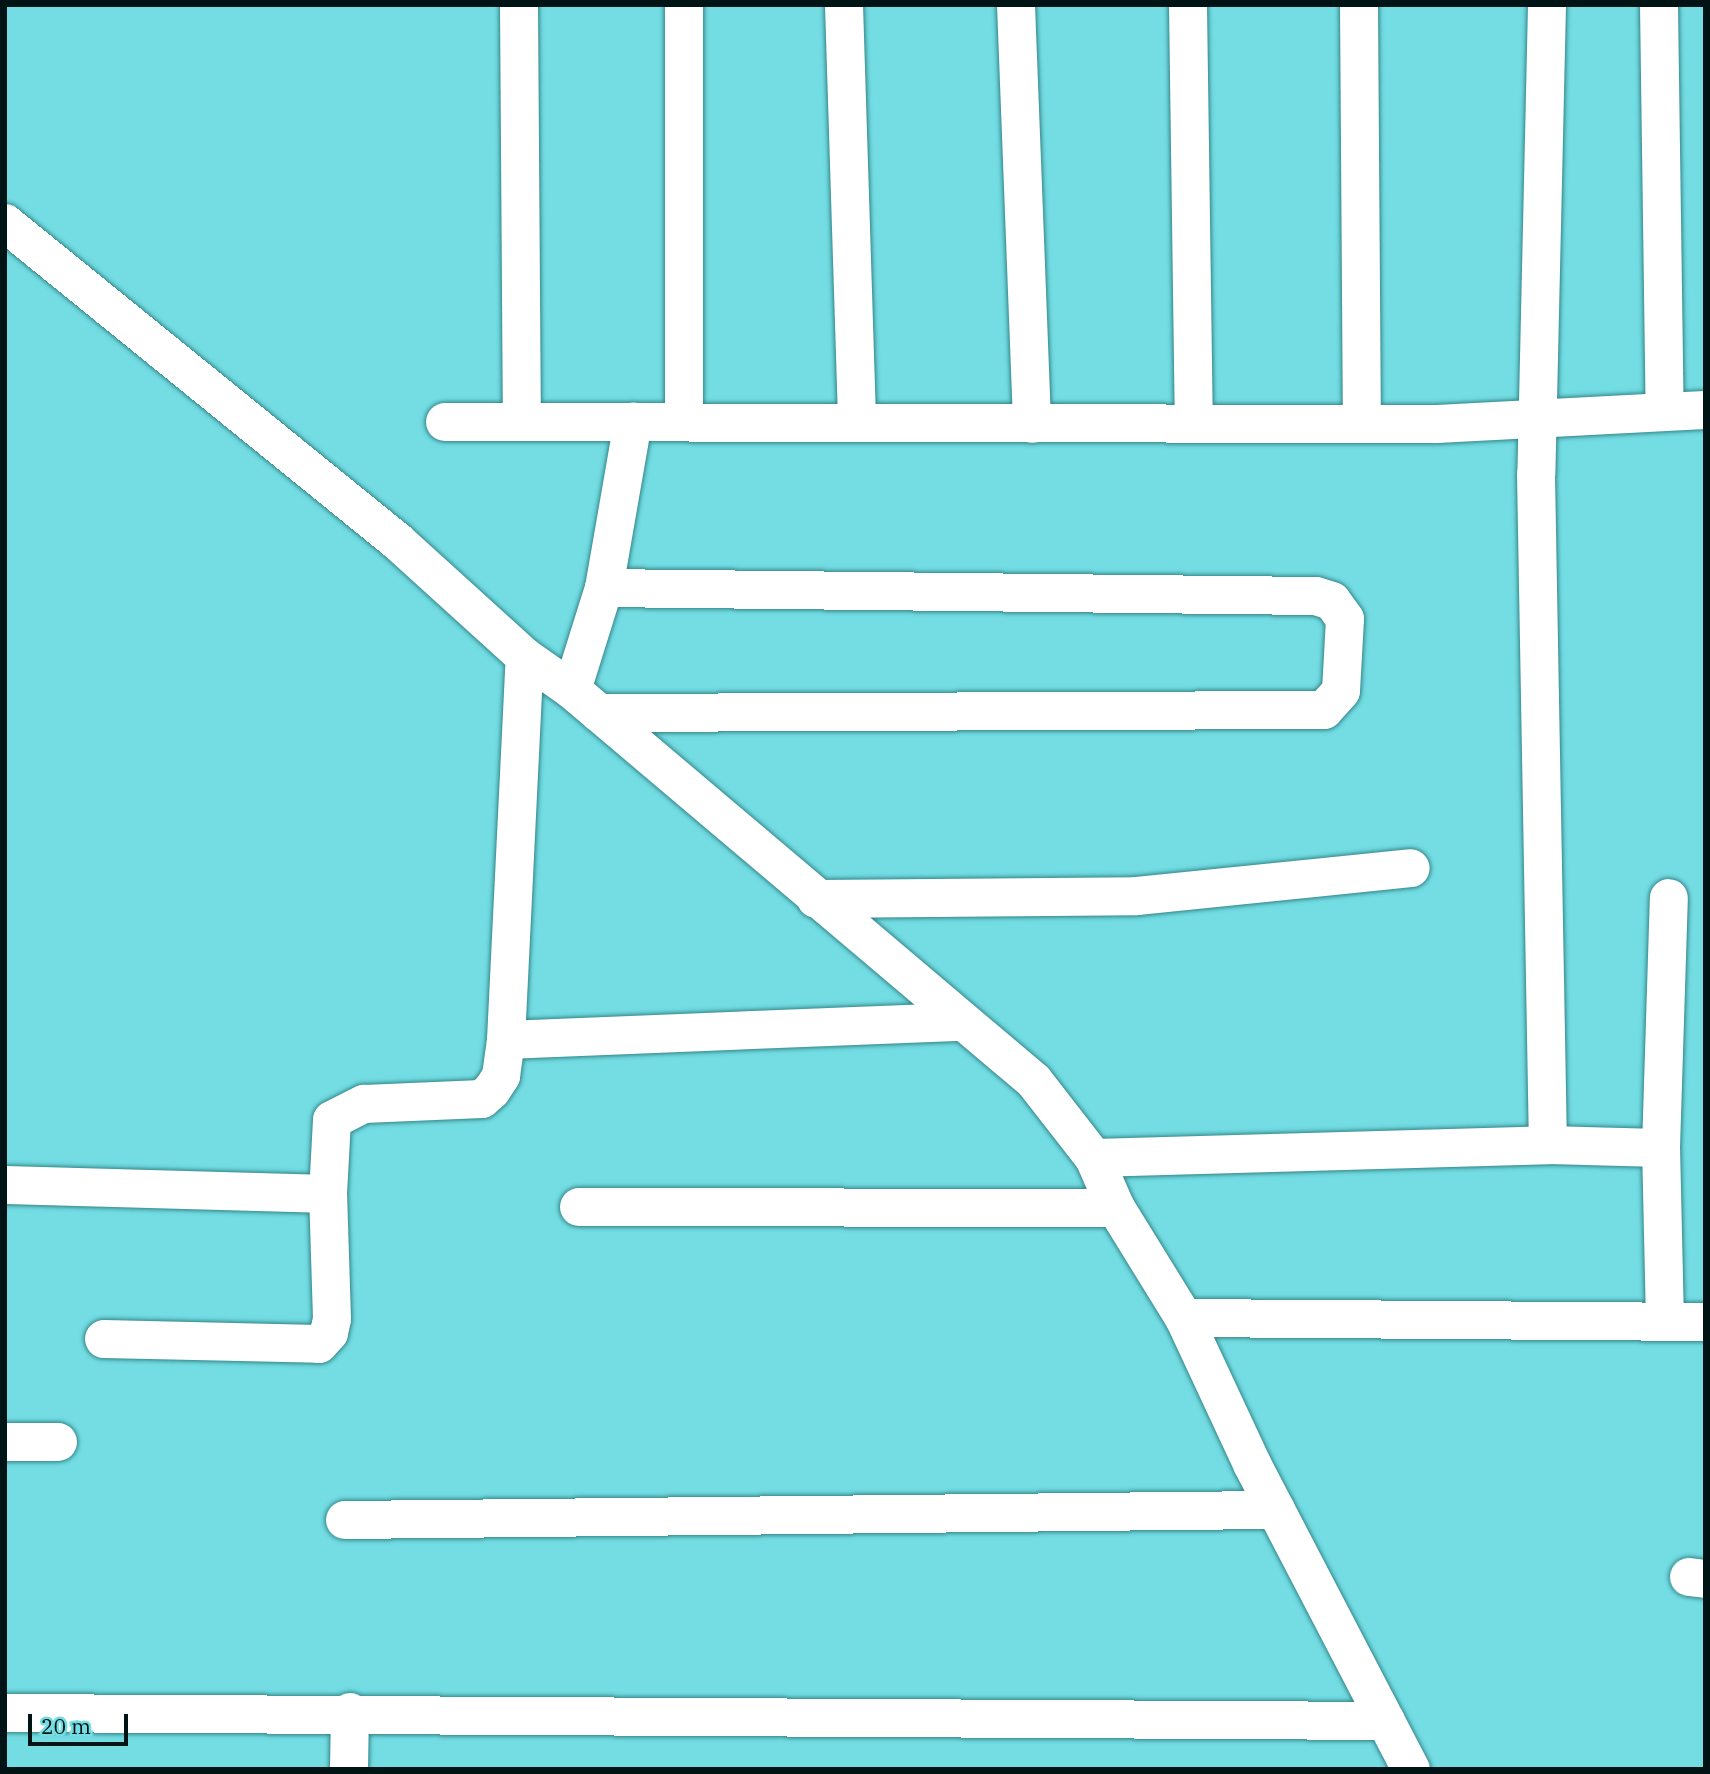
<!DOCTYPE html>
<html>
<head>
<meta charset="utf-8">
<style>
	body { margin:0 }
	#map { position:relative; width:1710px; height:1774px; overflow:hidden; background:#73dde3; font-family:"IBM Plex Serif",serif }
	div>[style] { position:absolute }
	.roads { filter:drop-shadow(0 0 2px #33868a) drop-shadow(0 0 2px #33868a) }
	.minor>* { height:38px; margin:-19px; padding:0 19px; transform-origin:19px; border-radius:19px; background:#fff }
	span { translate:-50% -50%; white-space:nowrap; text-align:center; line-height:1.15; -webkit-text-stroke:5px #73dde3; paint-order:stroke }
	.frame { position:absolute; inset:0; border:7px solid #001415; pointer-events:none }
	.scale { position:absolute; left:28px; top:1714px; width:100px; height:32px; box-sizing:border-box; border:4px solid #001415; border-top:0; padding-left:9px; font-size:21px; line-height:24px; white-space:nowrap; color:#001415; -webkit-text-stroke:5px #73dde3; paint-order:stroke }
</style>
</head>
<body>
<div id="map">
	<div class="roads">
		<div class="minor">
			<div style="left:519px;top:5px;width:417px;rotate:89.6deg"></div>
			<div style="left:844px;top:5px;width:418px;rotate:88.2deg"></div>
			<div style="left:1016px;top:5px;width:419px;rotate:87.8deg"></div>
			<div style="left:1188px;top:5px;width:419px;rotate:89.2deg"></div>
			<div style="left:1359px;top:5px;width:419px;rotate:89.6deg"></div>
			<div style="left:1547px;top:5px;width:469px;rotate:91.3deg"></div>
			<div style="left:1536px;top:474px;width:671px;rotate:88.98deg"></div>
			<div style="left:1659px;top:5px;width:405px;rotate:89.2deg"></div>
			<div style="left:5px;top:223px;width:505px;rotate:39.05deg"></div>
			<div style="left:397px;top:541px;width:173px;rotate:42.2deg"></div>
			<div style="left:525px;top:657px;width:57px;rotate:35.1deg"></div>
			<div style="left:572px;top:690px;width:605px;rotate:40.24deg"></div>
			<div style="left:1034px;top:1081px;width:98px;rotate:52.1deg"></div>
			<div style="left:1094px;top:1158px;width:55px;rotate:66.3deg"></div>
			<div style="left:1116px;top:1208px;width:129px;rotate:58.3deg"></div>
			<div style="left:1184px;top:1318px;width:161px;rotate:65deg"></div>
			<div style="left:1252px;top:1464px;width:344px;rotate:62.5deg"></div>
			<div style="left:445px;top:422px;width:992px;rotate:0.12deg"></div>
			<div style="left:1437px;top:424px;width:268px;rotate:-3deg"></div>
			<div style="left:684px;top:422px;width:417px;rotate:-90deg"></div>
			<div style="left:572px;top:690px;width:107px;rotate:-72.6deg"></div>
			<div style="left:604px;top:588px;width:169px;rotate:-80.1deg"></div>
			<div style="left:599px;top:713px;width:725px;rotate:-0.24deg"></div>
			<div style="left:1324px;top:710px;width:25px;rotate:-48deg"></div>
			<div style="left:1341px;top:691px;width:72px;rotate:-86.8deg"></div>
			<div style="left:1345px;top:619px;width:22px;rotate:-126deg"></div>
			<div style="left:1332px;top:601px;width:17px;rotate:-163deg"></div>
			<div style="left:1316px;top:596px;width:712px;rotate:-179.36deg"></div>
			<div style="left:816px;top:899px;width:321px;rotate:-0.5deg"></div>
			<div style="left:1137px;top:896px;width:275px;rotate:-5.8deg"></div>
			<div style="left:506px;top:1040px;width:457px;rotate:-2.3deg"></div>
			<div style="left:1094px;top:1158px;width:454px;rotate:-1.6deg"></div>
			<div style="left:1548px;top:1145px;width:113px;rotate:1.5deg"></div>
			<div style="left:5px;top:1185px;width:323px;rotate:1.6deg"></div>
			<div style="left:579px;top:1207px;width:537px;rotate:0.11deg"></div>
			<div style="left:1184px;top:1318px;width:521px;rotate:0.44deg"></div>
			<div style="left:1665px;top:1322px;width:174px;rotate:-91.3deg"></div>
			<div style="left:1661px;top:1148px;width:250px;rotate:-88.2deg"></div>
			<div style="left:104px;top:1339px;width:215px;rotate:1.3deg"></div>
			<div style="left:319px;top:1344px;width:15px;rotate:-48deg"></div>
			<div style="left:329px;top:1333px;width:14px;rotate:-78deg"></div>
			<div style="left:332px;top:1319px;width:125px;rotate:-91.8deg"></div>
			<div style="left:328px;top:1194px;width:74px;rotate:-86.9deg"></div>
			<div style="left:332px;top:1120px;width:36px;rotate:-27deg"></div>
			<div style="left:364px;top:1104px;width:118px;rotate:-2.4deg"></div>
			<div style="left:482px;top:1099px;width:13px;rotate:-42deg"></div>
			<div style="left:492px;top:1090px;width:17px;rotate:-57deg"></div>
			<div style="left:501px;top:1076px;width:36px;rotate:-82deg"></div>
			<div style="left:506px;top:1040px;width:383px;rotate:-87.2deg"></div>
			<div style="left:5px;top:1442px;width:53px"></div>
			<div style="left:345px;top:1520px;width:931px;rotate:-0.62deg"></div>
			<div style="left:1689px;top:1577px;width:16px;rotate:7deg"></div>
			<div style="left:5px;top:1713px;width:1381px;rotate:0.33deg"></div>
			<div style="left:349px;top:1769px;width:57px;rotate:-89deg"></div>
		</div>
	</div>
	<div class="frame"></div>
	<div class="scale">20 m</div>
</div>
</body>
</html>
